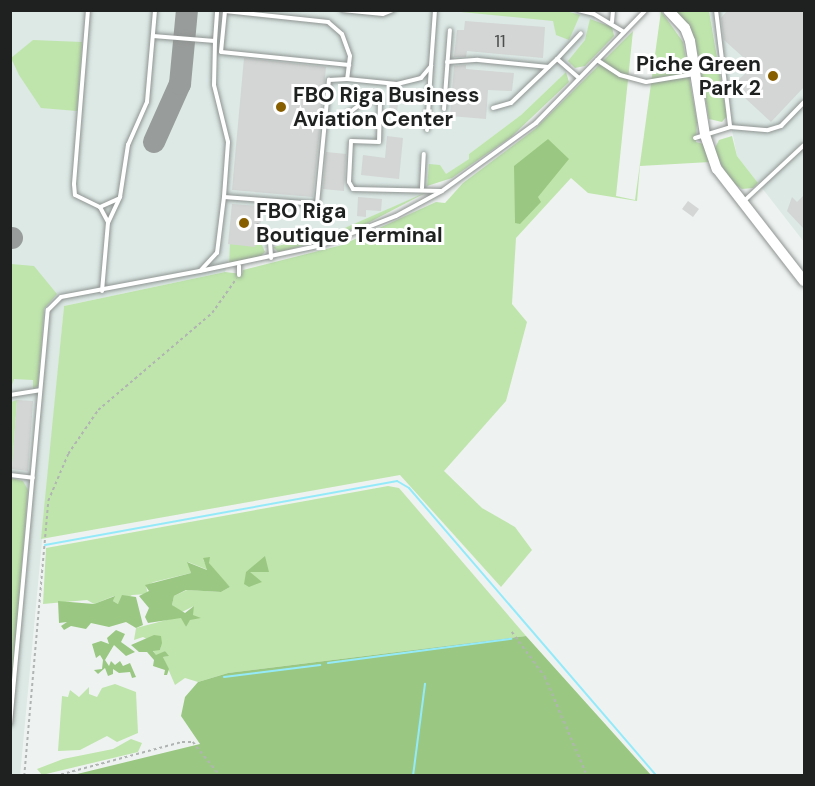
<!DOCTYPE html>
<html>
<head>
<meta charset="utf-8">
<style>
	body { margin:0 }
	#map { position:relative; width:815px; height:786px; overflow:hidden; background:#eef3f1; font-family:"DM Sans",sans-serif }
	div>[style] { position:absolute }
	.built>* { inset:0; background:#dce9e5 }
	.green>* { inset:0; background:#bfe5ac }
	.forest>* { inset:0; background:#9ac882 }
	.stream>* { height:2px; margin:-1px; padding:0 1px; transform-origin:1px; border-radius:1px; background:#95eafa }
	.taxiway>* { height:22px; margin:-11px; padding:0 11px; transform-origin:11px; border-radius:11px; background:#989c9a }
	.building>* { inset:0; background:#d3d6d4 }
	.path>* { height:1.5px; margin-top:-0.75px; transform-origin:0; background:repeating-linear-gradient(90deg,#b0b4b2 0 3px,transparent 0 6px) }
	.roads { filter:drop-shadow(0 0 2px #8e9391) drop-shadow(0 0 2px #8e9391) }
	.service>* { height:4px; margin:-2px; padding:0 2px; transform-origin:2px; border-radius:2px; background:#fff }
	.tertiary>* { height:10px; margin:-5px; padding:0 5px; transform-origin:5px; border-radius:5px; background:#fff }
	.dots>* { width:16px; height:16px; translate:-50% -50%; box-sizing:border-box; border:3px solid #fff; border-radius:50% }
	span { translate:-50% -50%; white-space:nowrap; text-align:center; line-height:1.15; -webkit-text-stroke:6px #fff; paint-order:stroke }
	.number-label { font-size:18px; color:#4c4e4e }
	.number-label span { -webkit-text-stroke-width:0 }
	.poi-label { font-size:21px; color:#1f2121; font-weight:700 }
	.right { translate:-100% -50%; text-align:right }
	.left { translate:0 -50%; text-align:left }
	.frame { position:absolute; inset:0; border:12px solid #1f2121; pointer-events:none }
</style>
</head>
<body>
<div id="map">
	<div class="built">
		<div style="clip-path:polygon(10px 11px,595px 11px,594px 35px,566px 72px,521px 115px,469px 154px,469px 159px,446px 175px,429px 164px,427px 192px,350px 227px,230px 257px,225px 272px,64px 306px,20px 776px,10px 775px)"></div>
		<div style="clip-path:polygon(709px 11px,804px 11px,804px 242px,737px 156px)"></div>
	</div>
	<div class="green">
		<div style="clip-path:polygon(563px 10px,580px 15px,569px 40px,556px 35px,553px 21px,451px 11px)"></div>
		<div style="clip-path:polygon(661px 11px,683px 42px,697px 122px,696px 142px,703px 144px,710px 162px,640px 166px,637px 201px,588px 193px,571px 178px,516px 238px,512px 304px,527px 322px,506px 401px,444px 471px,482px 508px,515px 527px,532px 550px,501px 587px,400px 475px,41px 539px,64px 306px,225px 272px,242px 274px,243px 270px,342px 245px,436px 202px,445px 203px,463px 183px,535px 129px,633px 31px,616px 196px,635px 200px)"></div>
		<div style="clip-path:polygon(676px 11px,709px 11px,727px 116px,722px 122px,709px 119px,695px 39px)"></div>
		<div style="clip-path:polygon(590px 19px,612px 27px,614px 36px,585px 66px,575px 68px,568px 61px,585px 40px)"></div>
		<div style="clip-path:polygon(33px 40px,82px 42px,77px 111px,41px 108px,19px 75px,11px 58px)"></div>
		<div style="clip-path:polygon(566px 72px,569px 82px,511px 137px,452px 178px,427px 186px,429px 164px,440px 165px,446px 174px,469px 159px,469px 154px,521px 115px)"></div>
		<div style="clip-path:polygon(732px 136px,737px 156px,758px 183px,753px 188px,742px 189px,729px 180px,714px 150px,719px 140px)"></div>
		<div style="clip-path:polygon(429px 191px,368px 223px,342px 233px,338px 231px)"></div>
		<div style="clip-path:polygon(333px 233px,332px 237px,291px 249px,278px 252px,273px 247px)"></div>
		<div style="clip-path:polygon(230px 244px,262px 245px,265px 252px,261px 256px,229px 265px)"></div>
		<div style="clip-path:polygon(11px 264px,34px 266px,57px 294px,44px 309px,38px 386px,33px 389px,33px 380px,14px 379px,11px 388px)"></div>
		<div style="clip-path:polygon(17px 400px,12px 469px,11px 402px)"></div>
		<div style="clip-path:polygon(11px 478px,23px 481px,28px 490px,11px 692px)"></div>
		<div style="clip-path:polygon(388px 486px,399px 488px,526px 636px,228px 673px,198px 682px,185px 678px,175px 685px,163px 657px,168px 656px,165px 651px,156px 656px,153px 650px,160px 650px,161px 646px,143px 637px,134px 640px,136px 628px,174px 618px,182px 618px,186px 627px,194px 606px,180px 613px,172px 605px,174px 596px,187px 590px,221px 592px,230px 587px,203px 559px,208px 570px,188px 562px,191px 573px,154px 582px,146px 586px,148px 594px,132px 595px,118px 604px,113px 601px,114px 596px,94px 604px,87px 600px,43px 604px,46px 548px)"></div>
		<div style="clip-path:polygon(115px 684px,136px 692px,138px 733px,117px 742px,107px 736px,80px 750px,58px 751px,62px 696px,68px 697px,70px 690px,79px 697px,89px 687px,89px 694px,97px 697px,102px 688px)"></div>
		<div style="clip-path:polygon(131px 739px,142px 743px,138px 752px,42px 775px,37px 769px,63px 759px,113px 749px)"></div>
	</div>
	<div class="forest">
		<div style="clip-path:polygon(548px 139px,569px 159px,538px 197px,541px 202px,520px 224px,515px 223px,514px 166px)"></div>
		<div style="clip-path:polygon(265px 556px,269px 572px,250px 572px,262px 582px,249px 587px,244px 584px,246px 572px)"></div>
		<div style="clip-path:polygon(210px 557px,209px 563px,230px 587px,221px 592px,186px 590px,174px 596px,172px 605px,185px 613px,194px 606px,193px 615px,201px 618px,190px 620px,186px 627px,181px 618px,148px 623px,145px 617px,149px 608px,139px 596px,149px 591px,145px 585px,191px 573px,187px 562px,207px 570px,203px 558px)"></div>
		<div style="clip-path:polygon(122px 595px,136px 597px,143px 625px,136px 628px,126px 622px,109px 627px,91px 623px,86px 629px,71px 626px,64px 630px,61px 626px,67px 622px,59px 623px,58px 601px,94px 604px,115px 596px,113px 601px,118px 604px)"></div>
		<div style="clip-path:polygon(116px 630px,125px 634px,121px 642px,135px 652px,126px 656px,114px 645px,105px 660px,109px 666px,111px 661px,115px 665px,120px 661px,123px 666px,130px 663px,136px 677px,132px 678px,130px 672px,119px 673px,113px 669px,113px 674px,108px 676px,105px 668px,98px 674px,94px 670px,102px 669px,103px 660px,100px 655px,96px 658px,92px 644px,101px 641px,109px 644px,107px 638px)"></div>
		<div style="clip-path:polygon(154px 635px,161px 636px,162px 643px,160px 650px,153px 651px,156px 655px,165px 651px,169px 656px,163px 657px,169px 669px,167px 675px,164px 675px,165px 670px,153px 666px,154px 660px,147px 652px,139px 652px,131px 645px)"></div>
		<div style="clip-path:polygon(526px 636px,651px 775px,73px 775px,200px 744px,181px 716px,185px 697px,198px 682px,228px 673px)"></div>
	</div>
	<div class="stream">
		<div style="left:45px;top:545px;width:358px;rotate:-10.3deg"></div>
		<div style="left:397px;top:481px;width:14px;rotate:30deg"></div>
		<div style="left:409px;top:488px;width:380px;rotate:49.3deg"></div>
		<div style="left:328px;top:663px;width:185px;rotate:-7.5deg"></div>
		<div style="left:224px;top:677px;width:97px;rotate:-7.1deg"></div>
		<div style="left:413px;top:776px;width:93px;rotate:-82.6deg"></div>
	</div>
	<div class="taxiway">
		<div style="left:154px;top:142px;width:64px;rotate:-65.9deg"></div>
		<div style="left:180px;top:84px;width:74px;rotate:-84.6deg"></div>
		<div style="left:10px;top:238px;width:2px"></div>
	</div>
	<div class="building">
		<div style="clip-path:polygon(728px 10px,804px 10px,804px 87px,771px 122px,732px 86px,753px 66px,724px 40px,721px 18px)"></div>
		<div style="clip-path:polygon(465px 21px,545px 27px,543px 58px,467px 51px,466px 57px,454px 57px,457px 30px,464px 30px)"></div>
		<div style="clip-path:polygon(244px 58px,326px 67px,313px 197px,232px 190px)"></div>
		<div style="clip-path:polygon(466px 65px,466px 69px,514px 73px,512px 91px,488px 90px,486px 119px,450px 116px,454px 66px)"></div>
		<div style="clip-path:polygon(390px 95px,399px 96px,397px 112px,389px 111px)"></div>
		<div style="clip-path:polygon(387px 136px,403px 138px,399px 179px,361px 175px,363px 155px,385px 158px)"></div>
		<div style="clip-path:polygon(326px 152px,346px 154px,344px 191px,323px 189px)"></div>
		<div style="clip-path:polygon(804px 195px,804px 229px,787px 211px,792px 197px,797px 202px)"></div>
		<div style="clip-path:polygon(358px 197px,382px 199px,381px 211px,366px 210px,366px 217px,357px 216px)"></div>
		<div style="clip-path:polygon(688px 201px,699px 209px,693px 217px,682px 209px)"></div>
		<div style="clip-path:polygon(232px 204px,259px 206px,258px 220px,261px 221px,255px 247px,228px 244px)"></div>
		<div style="clip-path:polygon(17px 400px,33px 401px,28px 471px,12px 469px)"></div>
	</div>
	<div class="path">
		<div style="left:272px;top:211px;width:5px;rotate:-22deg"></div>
		<div style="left:302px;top:211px;width:7px;rotate:27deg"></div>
		<div style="left:257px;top:226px;width:19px;rotate:-81deg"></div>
		<div style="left:260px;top:207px;width:64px;rotate:4.5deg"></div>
		<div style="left:512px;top:632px;width:56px;rotate:53.7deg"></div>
		<div style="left:545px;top:677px;width:104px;rotate:66.9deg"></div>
		<div style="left:24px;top:776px;width:276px;rotate:-85deg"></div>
		<div style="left:48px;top:501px;width:51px;rotate:-66.9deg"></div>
		<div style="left:68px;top:454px;width:53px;rotate:-55.7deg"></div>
		<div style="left:98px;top:410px;width:150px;rotate:-40.4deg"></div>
		<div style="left:212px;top:313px;width:42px;rotate:-54.8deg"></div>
		<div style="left:55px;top:776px;width:131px;rotate:-15deg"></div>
		<div style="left:182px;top:742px;width:11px"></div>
		<div style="left:193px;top:742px;width:43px;rotate:51.5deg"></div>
		<div style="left:478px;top:776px;width:111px"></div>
	</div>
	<div class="roads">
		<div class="service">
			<div style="left:88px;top:10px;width:175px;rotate:94.6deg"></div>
			<div style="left:74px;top:184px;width:11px;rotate:85deg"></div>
			<div style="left:75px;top:195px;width:28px;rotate:26deg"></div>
			<div style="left:100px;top:207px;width:17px;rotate:62deg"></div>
			<div style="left:342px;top:10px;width:41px;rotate:5.6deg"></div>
			<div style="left:383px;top:14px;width:11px;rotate:-22deg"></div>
			<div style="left:578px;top:10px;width:16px;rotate:14deg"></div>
			<div style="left:594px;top:14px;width:35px;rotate:31deg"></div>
			<div style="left:716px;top:10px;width:117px;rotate:83.1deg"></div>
			<div style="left:225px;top:11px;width:104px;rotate:6.1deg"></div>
			<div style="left:328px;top:22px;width:18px;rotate:41deg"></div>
			<div style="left:342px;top:34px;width:23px;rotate:70deg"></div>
			<div style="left:350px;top:56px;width:23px;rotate:97deg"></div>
			<div style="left:347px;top:79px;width:50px;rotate:5.7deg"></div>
			<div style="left:397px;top:84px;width:25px;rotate:-14deg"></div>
			<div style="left:421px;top:78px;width:16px;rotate:-50deg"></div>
			<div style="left:431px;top:66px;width:56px;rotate:-85.9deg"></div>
			<div style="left:225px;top:11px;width:41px;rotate:95.6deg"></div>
			<div style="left:221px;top:52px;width:129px;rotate:5.8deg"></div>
			<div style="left:612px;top:22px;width:12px;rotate:-85deg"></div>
			<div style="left:153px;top:36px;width:62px;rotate:4.6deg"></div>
			<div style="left:215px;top:41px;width:44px;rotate:91.3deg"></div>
			<div style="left:214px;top:85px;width:59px;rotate:76.2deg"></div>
			<div style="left:228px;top:142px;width:55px;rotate:94.2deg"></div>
			<div style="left:215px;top:41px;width:31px;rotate:-86deg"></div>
			<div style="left:597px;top:60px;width:27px;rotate:33deg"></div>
			<div style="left:620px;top:75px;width:27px;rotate:15deg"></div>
			<div style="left:646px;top:82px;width:49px;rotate:-9.5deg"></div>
			<div style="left:447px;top:62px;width:31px;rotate:-4deg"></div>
			<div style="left:478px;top:60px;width:71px;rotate:5.6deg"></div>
			<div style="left:579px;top:78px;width:29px;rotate:-139deg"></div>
			<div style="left:557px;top:59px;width:35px;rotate:-47deg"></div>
			<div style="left:493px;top:108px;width:19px;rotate:-16deg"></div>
			<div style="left:511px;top:103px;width:64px;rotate:-43.7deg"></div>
			<div style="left:444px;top:109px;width:79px;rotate:-85.7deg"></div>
			<div style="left:349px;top:113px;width:24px;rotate:-38deg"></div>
			<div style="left:368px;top:98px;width:13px;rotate:18deg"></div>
			<div style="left:380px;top:102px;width:40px;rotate:91.4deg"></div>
			<div style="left:379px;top:142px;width:28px;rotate:-178deg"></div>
			<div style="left:351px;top:141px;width:41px;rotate:92.8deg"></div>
			<div style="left:349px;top:182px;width:8px;rotate:60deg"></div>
			<div style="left:353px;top:189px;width:89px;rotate:1.3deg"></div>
			<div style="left:427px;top:130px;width:63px;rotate:-86.4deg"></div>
			<div style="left:695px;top:138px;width:37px;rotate:-17deg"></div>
			<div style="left:730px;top:127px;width:38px;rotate:5deg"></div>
			<div style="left:768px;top:130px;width:14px;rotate:-17deg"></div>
			<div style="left:781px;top:126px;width:33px;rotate:-46deg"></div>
			<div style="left:422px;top:188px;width:34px;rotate:-87deg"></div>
			<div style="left:744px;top:201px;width:82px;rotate:-43deg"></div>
			<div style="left:100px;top:207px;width:20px;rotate:-24deg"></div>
			<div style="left:270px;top:242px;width:16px;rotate:86deg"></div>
			<div style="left:239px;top:266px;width:9px;rotate:90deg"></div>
			<div style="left:200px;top:271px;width:125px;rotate:-12deg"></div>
			<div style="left:322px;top:245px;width:79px;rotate:-21.4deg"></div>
			<div style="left:396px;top:216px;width:52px;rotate:-28.5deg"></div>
			<div style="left:442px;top:191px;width:116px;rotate:-35.9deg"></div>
			<div style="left:536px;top:123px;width:158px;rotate:-45.8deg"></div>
			<div style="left:102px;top:291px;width:68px;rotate:-85deg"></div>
			<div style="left:108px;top:223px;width:29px;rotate:-65deg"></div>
			<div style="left:120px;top:197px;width:53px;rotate:-81.3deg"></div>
			<div style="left:128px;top:145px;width:47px;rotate:-66.2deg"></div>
			<div style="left:147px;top:102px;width:92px;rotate:-85deg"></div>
			<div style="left:10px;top:395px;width:30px;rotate:-9deg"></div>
			<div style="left:10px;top:475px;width:23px;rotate:7deg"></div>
			<div style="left:10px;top:724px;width:416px;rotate:-84.8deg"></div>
			<div style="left:48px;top:310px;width:18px;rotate:-45deg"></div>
			<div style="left:61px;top:297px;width:141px;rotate:-10.6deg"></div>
			<div style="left:200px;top:271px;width:25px;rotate:-47deg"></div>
			<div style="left:217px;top:253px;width:56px;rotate:-82.9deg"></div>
			<div style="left:224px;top:197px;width:93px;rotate:4.3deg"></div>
			<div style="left:317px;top:204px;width:125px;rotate:-84.5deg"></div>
			<div style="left:329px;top:80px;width:18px;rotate:-3deg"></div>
		</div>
		<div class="tertiary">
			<div style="left:668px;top:10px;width:25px;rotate:47deg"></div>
			<div style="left:685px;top:28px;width:14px;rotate:69deg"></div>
			<div style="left:690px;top:41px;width:95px;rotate:80.9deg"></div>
			<div style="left:705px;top:135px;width:36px;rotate:71deg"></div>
			<div style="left:717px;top:169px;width:142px;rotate:52.2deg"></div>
		</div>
	</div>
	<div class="dots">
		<div style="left:773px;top:76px;background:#885f00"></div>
		<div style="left:281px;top:107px;background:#885f00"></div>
		<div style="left:244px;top:223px;background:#885f00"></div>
	</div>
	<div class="number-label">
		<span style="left:500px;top:41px">11</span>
	</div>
	<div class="poi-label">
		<span class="right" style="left:761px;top:76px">Piche Green<br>Park 2</span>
		<span class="left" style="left:293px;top:107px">FBO Riga Business<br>Aviation Center</span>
		<span class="left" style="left:256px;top:223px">FBO Riga<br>Boutique Terminal</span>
	</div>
	<div class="frame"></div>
</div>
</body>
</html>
